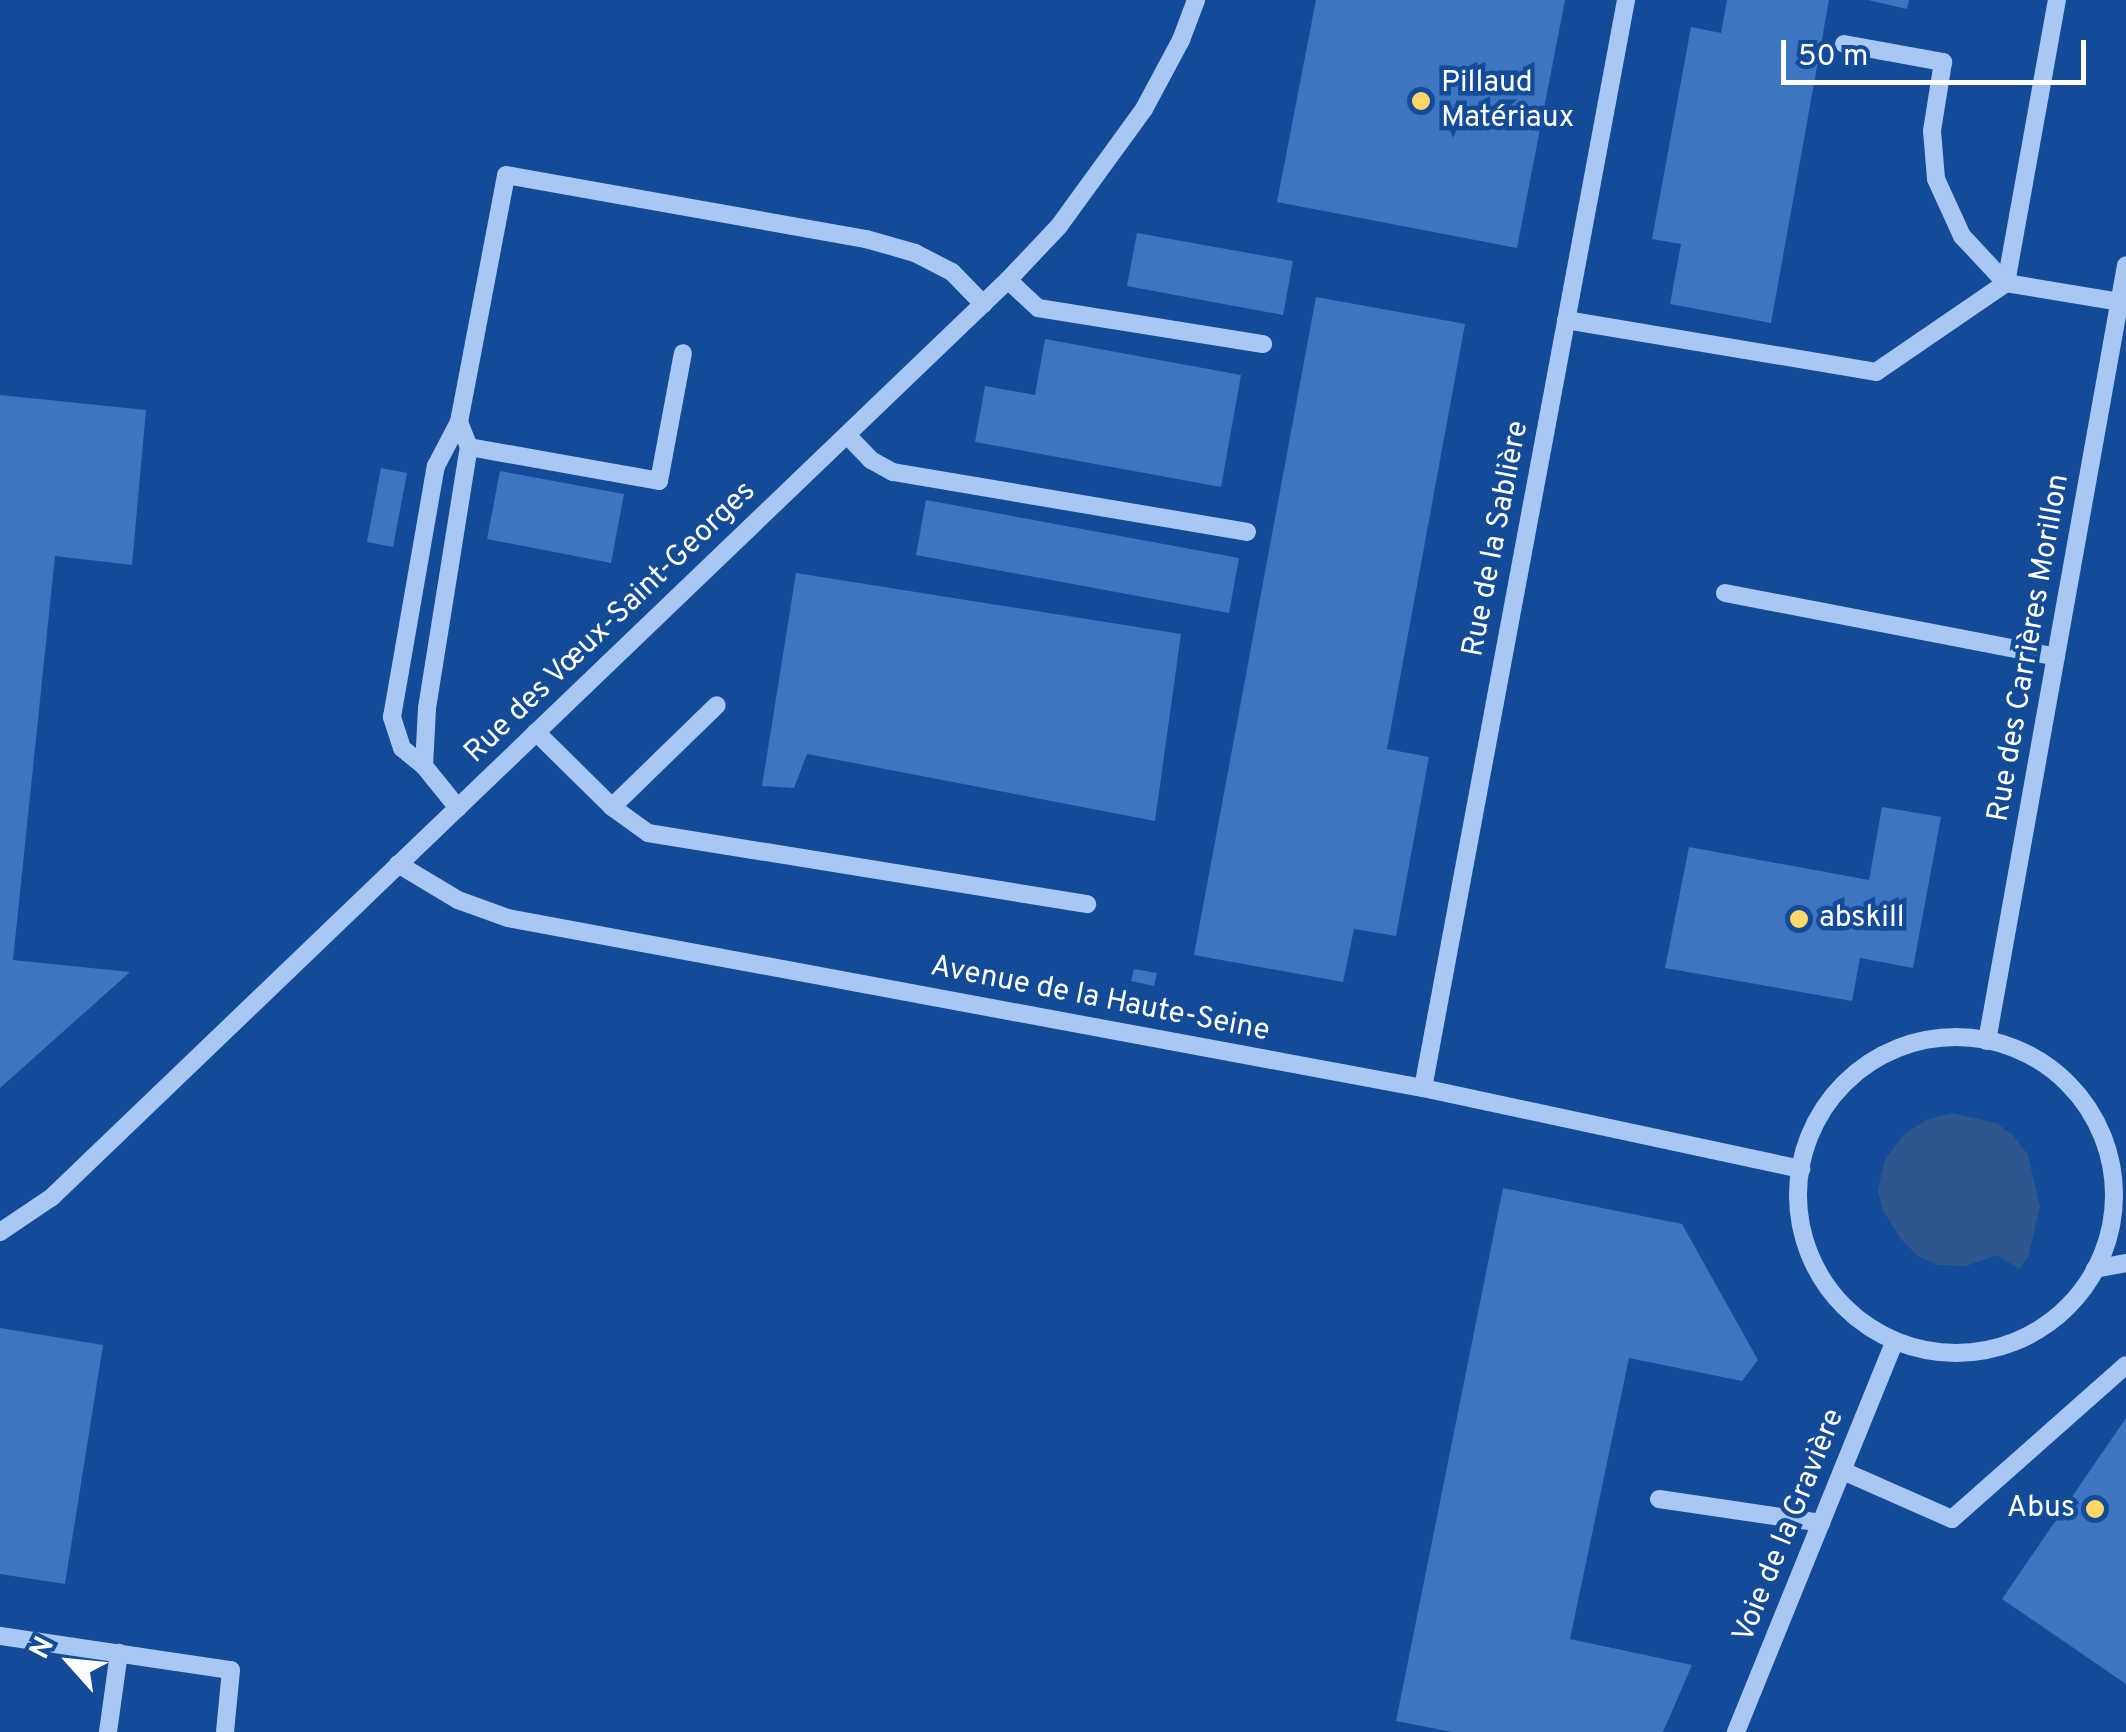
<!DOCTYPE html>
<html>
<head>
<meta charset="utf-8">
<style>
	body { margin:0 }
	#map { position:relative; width:2126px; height:1732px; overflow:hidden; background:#144b99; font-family:Overpass,sans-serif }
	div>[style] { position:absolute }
	.water>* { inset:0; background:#2e568f }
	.building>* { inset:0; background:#3d75c1 }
	.minor>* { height:18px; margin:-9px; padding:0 9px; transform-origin:9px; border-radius:9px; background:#a8c8f3 }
	.minor>.ring { margin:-9px; padding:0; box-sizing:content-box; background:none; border:18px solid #a8c8f3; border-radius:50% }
	.dots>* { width:28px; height:28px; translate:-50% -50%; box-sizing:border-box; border:5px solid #144b99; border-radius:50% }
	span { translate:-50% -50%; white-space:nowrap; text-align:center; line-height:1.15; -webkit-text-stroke:9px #144b99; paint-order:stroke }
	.poi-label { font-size:30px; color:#fff }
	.left { translate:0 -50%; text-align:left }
	.right { translate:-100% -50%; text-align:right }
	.street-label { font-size:30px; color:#fff }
	.north { position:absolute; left:20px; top:1612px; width:100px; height:100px; -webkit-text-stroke:8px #144b99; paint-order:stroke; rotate:297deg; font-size:28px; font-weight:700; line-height:40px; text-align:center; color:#fff }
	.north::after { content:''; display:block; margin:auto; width:35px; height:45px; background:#fff; clip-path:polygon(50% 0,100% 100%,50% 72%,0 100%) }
	.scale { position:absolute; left:1781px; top:40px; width:305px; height:45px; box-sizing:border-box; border:5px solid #fff; border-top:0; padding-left:12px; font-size:30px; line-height:35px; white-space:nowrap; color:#fff; -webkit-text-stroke:8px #144b99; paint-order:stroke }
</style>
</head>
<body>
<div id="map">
	<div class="water">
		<div style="clip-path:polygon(1952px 1113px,1996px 1123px,2014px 1136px,2028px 1155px,2040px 1207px,2028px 1257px,2019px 1269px,1997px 1255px,1966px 1266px,1937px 1265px,1918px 1256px,1901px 1239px,1882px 1209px,1878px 1190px,1885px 1159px,1904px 1135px,1926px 1120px)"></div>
	</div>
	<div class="building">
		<div style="clip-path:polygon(1316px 0,1565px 0,1517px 248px,1277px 202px)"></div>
		<div style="clip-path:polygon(1727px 0,1829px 0,1771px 323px,1670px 304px,1681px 244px,1652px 239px,1691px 27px,1721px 33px)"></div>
		<div style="clip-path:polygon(1868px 0,1909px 0,1907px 9px)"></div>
		<div style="clip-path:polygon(1137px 233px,1293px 261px,1283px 315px,1127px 286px)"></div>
		<div style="clip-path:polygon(1316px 297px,1465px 324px,1387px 749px,1429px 757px,1396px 936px,1354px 929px,1343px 982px,1194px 955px)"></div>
		<div style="clip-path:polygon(1045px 339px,1241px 375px,1221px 487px,975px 442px,985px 386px,1035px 395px)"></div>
		<div style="clip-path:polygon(0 395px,146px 410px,132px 565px,55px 556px,13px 960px,130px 972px,0 1088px)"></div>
		<div style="clip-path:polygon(381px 468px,407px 473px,393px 547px,367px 542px)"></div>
		<div style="clip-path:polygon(500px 471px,624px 494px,611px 563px,487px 539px)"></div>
		<div style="clip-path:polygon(926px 500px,1239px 558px,1229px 613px,916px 555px)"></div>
		<div style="clip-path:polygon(796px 573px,1181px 634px,1155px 821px,807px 754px,794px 788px,762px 786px)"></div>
		<div style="clip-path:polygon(1882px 807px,1941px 817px,1913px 968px,1860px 958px,1852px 1001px,1665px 968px,1689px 847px,1869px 880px)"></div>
		<div style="clip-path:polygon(1134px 969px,1157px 973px,1154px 986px,1131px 981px)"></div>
		<div style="clip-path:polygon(1503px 1188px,1682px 1224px,1758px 1360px,1742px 1381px,1629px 1358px,1570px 1639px,1692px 1665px,1663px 1732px,1452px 1732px,1396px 1721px)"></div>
		<div style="clip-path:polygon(0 1328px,103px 1345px,65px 1584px,0 1574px)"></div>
		<div style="clip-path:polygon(2126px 1418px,2126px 1684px,2002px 1599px)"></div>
	</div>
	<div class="minor">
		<div style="left:1844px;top:44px;width:101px;rotate:10.3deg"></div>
		<div style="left:1943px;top:62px;width:70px;rotate:99.1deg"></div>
		<div style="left:1932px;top:131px;width:48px;rotate:85.2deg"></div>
		<div style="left:1936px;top:179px;width:63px;rotate:65.5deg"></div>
		<div style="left:1962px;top:236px;width:64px;rotate:46.9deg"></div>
		<div style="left:2006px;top:283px;width:115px;rotate:9.5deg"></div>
		<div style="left:1008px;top:280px;width:41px;rotate:43deg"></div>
		<div style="left:1038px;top:308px;width:228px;rotate:9.1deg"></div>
		<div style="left:1566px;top:320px;width:314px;rotate:9.5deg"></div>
		<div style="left:1876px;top:372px;width:158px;rotate:-34.4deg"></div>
		<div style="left:2006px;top:283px;width:288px;rotate:-79.8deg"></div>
		<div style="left:847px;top:435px;width:35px;rotate:46deg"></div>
		<div style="left:871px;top:460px;width:25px;rotate:29deg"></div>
		<div style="left:893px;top:472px;width:359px;rotate:9.6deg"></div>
		<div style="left:469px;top:447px;width:193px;rotate:10.1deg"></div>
		<div style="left:659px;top:481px;width:130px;rotate:-79.4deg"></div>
		<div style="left:1725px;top:593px;width:337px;rotate:10.9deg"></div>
		<div style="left:536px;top:732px;width:107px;rotate:44.6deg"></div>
		<div style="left:612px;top:807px;width:44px;rotate:35.8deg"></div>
		<div style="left:648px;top:833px;width:445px;rotate:9.2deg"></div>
		<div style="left:424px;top:766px;width:28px;rotate:-141deg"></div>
		<div style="left:402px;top:748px;width:33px;rotate:-108deg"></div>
		<div style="left:392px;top:717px;width:255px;rotate:-80.1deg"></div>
		<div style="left:436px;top:466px;width:50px;rotate:-62.4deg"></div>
		<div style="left:612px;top:807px;width:146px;rotate:-44.2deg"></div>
		<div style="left:458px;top:808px;width:54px;rotate:-129deg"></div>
		<div style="left:424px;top:766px;width:58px;rotate:-87deg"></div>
		<div style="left:427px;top:708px;width:264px;rotate:-80.9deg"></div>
		<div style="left:469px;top:447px;width:27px;rotate:-112deg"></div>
		<div style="left:459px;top:422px;width:251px;rotate:-79.2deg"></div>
		<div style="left:506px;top:175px;width:366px;rotate:10.1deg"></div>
		<div style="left:866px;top:239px;width:51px;rotate:15.9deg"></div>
		<div style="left:915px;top:253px;width:42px;rotate:27.2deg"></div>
		<div style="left:952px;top:272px;width:45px;rotate:45.9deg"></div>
		<div style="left:398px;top:864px;width:70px;rotate:31deg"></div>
		<div style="left:458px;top:900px;width:53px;rotate:19.8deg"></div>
		<div style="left:508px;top:918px;width:931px;rotate:10.53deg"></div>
		<div style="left:1423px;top:1088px;width:387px;rotate:12.1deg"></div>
		<div class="ring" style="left:1798px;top:1037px;width:298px;height:298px"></div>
		<div style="left:1987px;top:1041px;width:788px;rotate:-79.84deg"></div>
		<div style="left:1423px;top:1088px;width:1107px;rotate:-79.43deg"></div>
		<div style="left:0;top:1232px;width:63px;rotate:-33.9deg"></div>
		<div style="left:52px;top:1197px;width:1325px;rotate:-43.81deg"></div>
		<div style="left:1008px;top:280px;width:74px;rotate:-46.6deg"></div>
		<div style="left:1059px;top:226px;width:145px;rotate:-54deg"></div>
		<div style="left:1144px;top:109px;width:78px;rotate:-61.8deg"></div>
		<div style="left:1181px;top:40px;width:43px;rotate:-69.4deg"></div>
		<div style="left:2095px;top:1269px;width:32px;rotate:-11deg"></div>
		<div style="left:1843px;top:1471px;width:119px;rotate:23.8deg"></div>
		<div style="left:1952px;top:1519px;width:232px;rotate:-41.5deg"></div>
		<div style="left:1659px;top:1499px;width:164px;rotate:8.4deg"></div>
		<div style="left:0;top:1636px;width:233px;rotate:8.4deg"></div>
		<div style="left:231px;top:1670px;width:62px;rotate:95.5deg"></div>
		<div style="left:108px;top:1732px;width:80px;rotate:-82.1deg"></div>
		<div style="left:1736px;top:1732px;width:422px;rotate:-67.9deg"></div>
	</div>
	<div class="dots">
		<div style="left:1421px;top:101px;background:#ffd769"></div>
		<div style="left:1799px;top:919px;background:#ffd769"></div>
		<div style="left:2095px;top:1509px;background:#ffd769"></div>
	</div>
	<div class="poi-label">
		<span class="left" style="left:1441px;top:101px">Pillaud<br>Matériaux</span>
		<span class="left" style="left:1819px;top:919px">abskill</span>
		<span class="right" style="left:2075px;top:1509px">Abus</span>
	</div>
	<div class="street-label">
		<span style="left:1497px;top:539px;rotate:-79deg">Rue de la Sablière</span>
		<span style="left:611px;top:623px;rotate:-44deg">Rue des Vœux-Saint-Georges</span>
		<span style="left:2030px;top:648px;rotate:-80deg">Rue des Carrières Morillon</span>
		<span style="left:1100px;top:1000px;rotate:11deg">Avenue de la Haute-Seine</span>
		<span style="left:1790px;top:1526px;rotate:-68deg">Voie de la Gravière</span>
	</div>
	<div class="north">N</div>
	<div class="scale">50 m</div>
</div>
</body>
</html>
